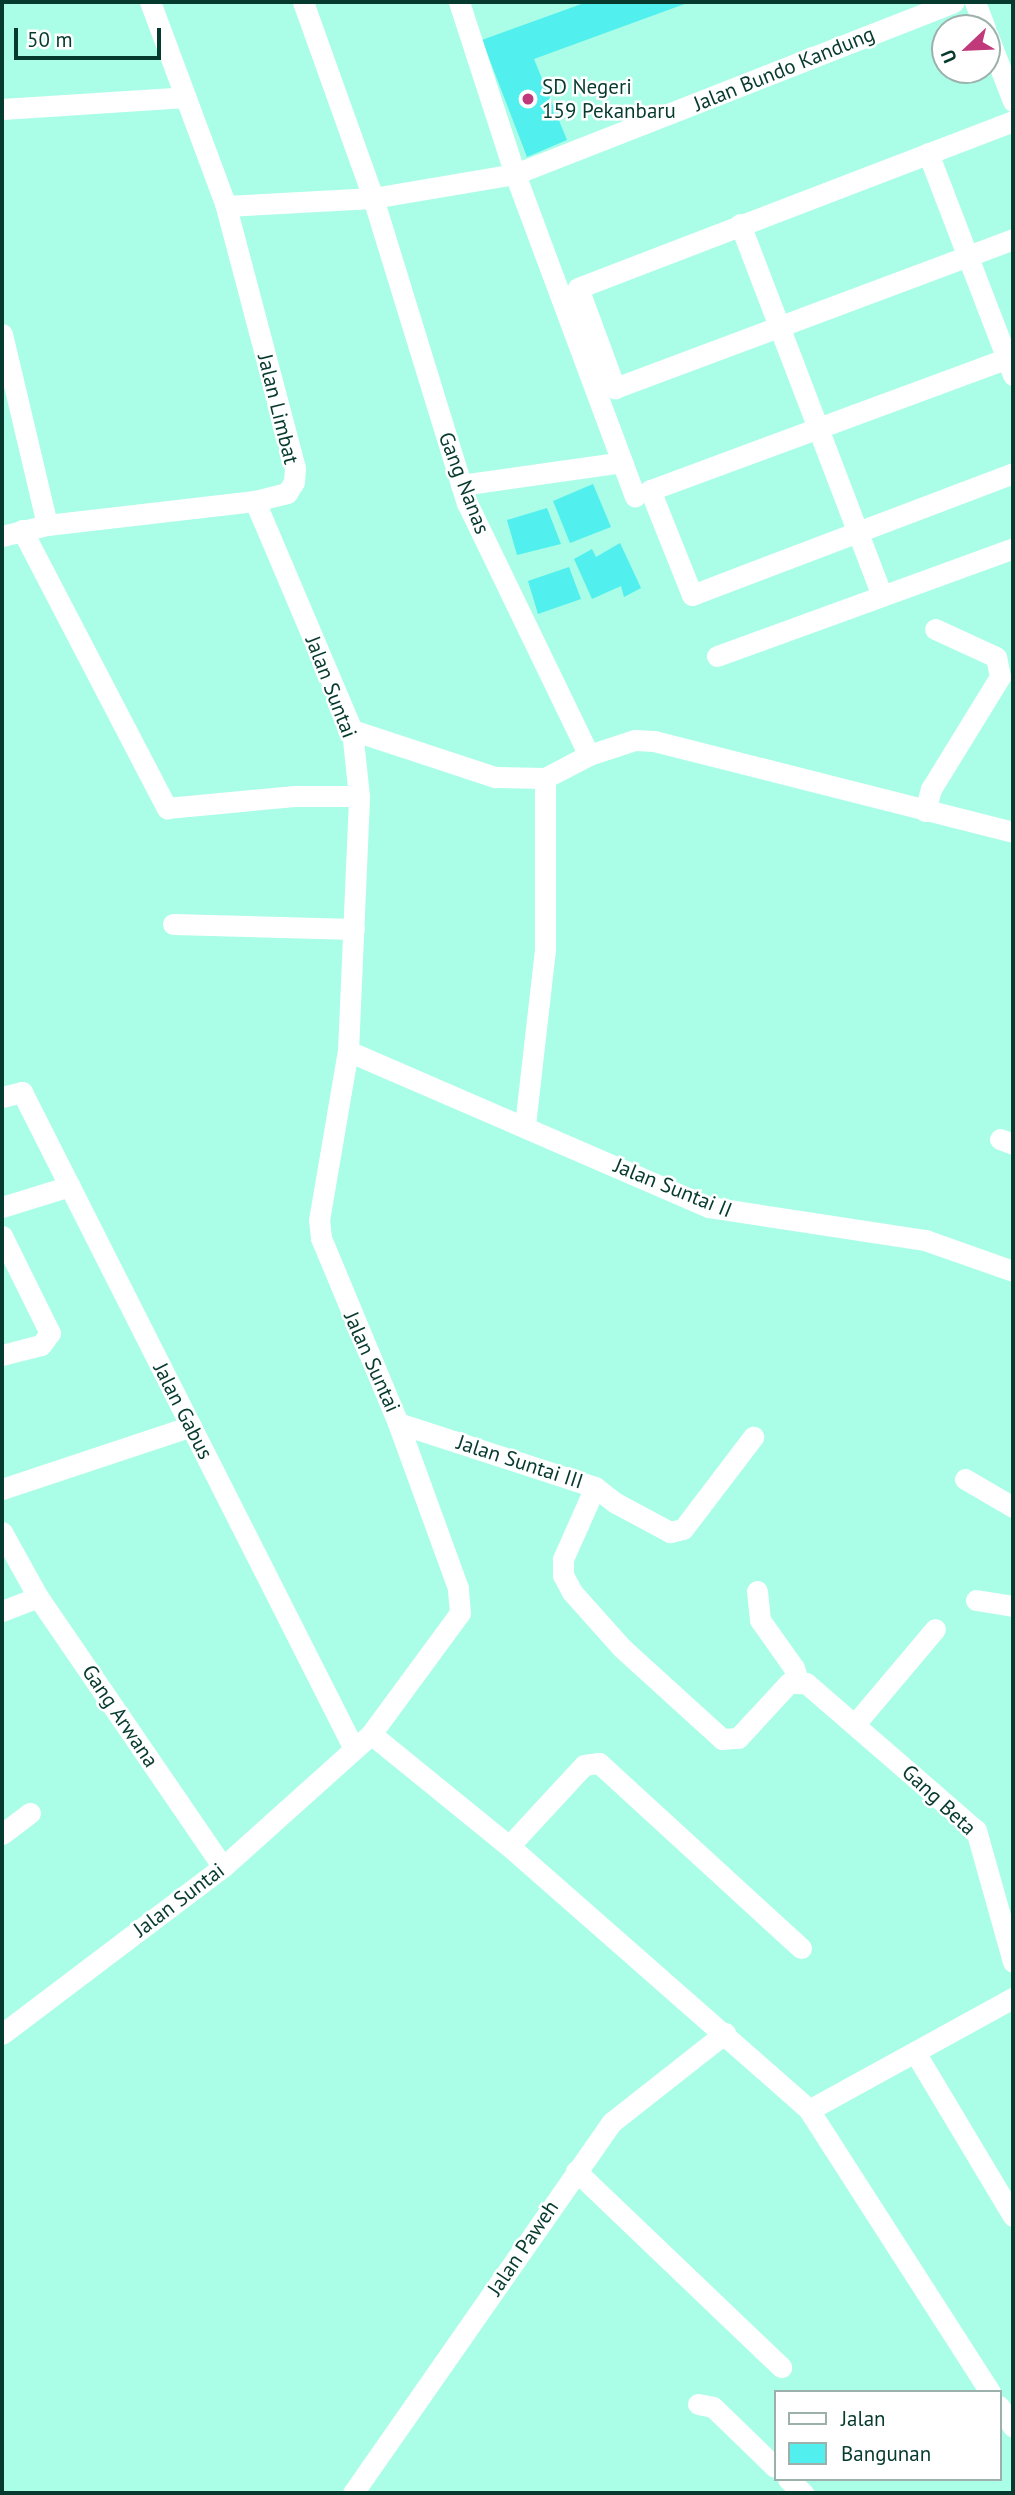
<!DOCTYPE html>
<html>
<head>
<meta charset="utf-8">
<style>
	body { margin:0 }
	#map { position:relative; width:1015px; height:2495px; overflow:hidden; background:#aafde6; font-family:"PT Sans",sans-serif }
	div>[style] { position:absolute }
	.building>* { inset:0; background:#51f0ef }
	.minor>* { height:21px; margin:-10.5px; padding:0 10.5px; transform-origin:10.5px; border-radius:10.5px; background:#fff }
	.dots>* { width:19px; height:19px; translate:-50% -50%; box-sizing:border-box; border:4px solid #fff; border-radius:50% }
	span { translate:-50% -50%; white-space:nowrap; text-align:center; line-height:1.15; -webkit-text-stroke:5px #fff; paint-order:stroke }
	.street-label { font-size:21px; color:#073a2f }
	.poi-label { font-size:21px; color:#073a2f }
	.left { translate:0 -50%; text-align:left }
	.frame { position:absolute; inset:0; border:4px solid #073a2f; pointer-events:none }
	.legend { position:absolute; left:774px; top:2390px; width:228px; height:91px; box-sizing:border-box; background:#fff; border:2px solid #9cb0ac; margin:0; padding:9px 12px; list-style:none; font-size:21px; color:#073a2f }
	.legend li { display:flex; align-items:center; gap:14px; height:35px }
	.legend b { width:35px; border:2px solid #9cb0ac }
	.north { position:absolute; left:931px; top:14px; width:70px; height:70px; box-sizing:border-box; background:#fff; border:2px solid #9cb0ac; border-radius:50%; rotate:247deg; font-size:19px; font-weight:700; line-height:28px; text-align:center; color:#073a2f }
	.north::after { content:''; display:block; margin:auto; width:24px; height:32px; background:#c03a7b; clip-path:polygon(50% 0,100% 100%,50% 72%,0 100%) }
	.scale { position:absolute; left:14px; top:28px; width:147px; height:32px; box-sizing:border-box; border:4px solid #073a2f; border-top:0; padding-left:9px; font-size:21px; line-height:24px; white-space:nowrap; color:#073a2f; -webkit-text-stroke:5px #fff; paint-order:stroke }
</style>
</head>
<body>
<div id="map">
	<div class="building">
		<div style="clip-path:polygon(587px 2px,690px 2px,534px 59px,567px 140px,527px 157px,482px 40px)"></div>
		<div style="clip-path:polygon(593px 484px,611px 527px,570px 543px,553px 501px)"></div>
		<div style="clip-path:polygon(547px 508px,561px 544px,517px 555px,507px 520px)"></div>
		<div style="clip-path:polygon(620px 543px,641px 588px,624px 597px,621px 586px,592px 599px,574px 559px,592px 549px,596px 557px)"></div>
		<div style="clip-path:polygon(569px 567px,581px 599px,538px 614px,528px 581px)"></div>
	</div>
	<div class="minor">
		<div style="left:303px;top:2px;width:208px;rotate:70.3deg"></div>
		<div style="left:373px;top:198px;width:319px;rotate:72.9deg"></div>
		<div style="left:467px;top:503px;width:280px;rotate:64.2deg"></div>
		<div style="left:459px;top:2px;width:181px;rotate:72deg"></div>
		<div style="left:515px;top:174px;width:344px;rotate:69.6deg"></div>
		<div style="left:975px;top:2px;width:28px;rotate:69deg"></div>
		<div style="left:987px;top:34px;width:72px;rotate:68.8deg"></div>
		<div style="left:2px;top:109px;width:184px;rotate:-3.7deg"></div>
		<div style="left:1013px;top:121px;width:466px;rotate:159deg"></div>
		<div style="left:578px;top:288px;width:107px;rotate:69.7deg"></div>
		<div style="left:615px;top:388px;width:425px;rotate:-20.5deg"></div>
		<div style="left:928px;top:153px;width:238px;rotate:69deg"></div>
		<div style="left:226px;top:206px;width:147px;rotate:-3.1deg"></div>
		<div style="left:373px;top:198px;width:144px;rotate:-9.6deg"></div>
		<div style="left:515px;top:174px;width:471px;rotate:-21.4deg"></div>
		<div style="left:740px;top:224px;width:397px;rotate:69.1deg"></div>
		<div style="left:2px;top:334px;width:196px;rotate:76.7deg"></div>
		<div style="left:1013px;top:356px;width:387px;rotate:159.7deg"></div>
		<div style="left:650px;top:490px;width:113px;rotate:68.2deg"></div>
		<div style="left:692px;top:595px;width:343px;rotate:-20.8deg"></div>
		<div style="left:461px;top:485px;width:163px;rotate:-8.1deg"></div>
		<div style="left:22px;top:530px;width:314px;rotate:62.5deg"></div>
		<div style="left:167px;top:808px;width:128px;rotate:-5.4deg"></div>
		<div style="left:294px;top:796px;width:65px"></div>
		<div style="left:2px;top:536px;width:46px;rotate:-13.7deg"></div>
		<div style="left:47px;top:525px;width:209px;rotate:-6.6deg"></div>
		<div style="left:255px;top:501px;width:33px;rotate:-14deg"></div>
		<div style="left:287px;top:493px;width:13px;rotate:-58deg"></div>
		<div style="left:294px;top:482px;width:14px;rotate:-86deg"></div>
		<div style="left:295px;top:468px;width:271px;rotate:-104.8deg"></div>
		<div style="left:226px;top:206px;width:218px;rotate:-110.4deg"></div>
		<div style="left:717px;top:656px;width:315px;rotate:-20deg"></div>
		<div style="left:352px;top:730px;width:151px;rotate:18.2deg"></div>
		<div style="left:495px;top:777px;width:50px;rotate:1.1deg"></div>
		<div style="left:545px;top:778px;width:50px;rotate:-27.6deg"></div>
		<div style="left:589px;top:755px;width:48px;rotate:-18.1deg"></div>
		<div style="left:635px;top:740px;width:19px;rotate:3deg"></div>
		<div style="left:654px;top:741px;width:370px;rotate:14.2deg"></div>
		<div style="left:925px;top:811px;width:23px;rotate:-75deg"></div>
		<div style="left:931px;top:789px;width:132px;rotate:-58.4deg"></div>
		<div style="left:1000px;top:677px;width:20px;rotate:-101deg"></div>
		<div style="left:996px;top:657px;width:67px;rotate:-155.3deg"></div>
		<div style="left:173px;top:924px;width:181px;rotate:1.6deg"></div>
		<div style="left:348px;top:1051px;width:393px;rotate:23.4deg"></div>
		<div style="left:709px;top:1207px;width:219px;rotate:8.7deg"></div>
		<div style="left:925px;top:1240px;width:93px;rotate:19.4deg"></div>
		<div style="left:2px;top:1097px;width:21px;rotate:-14deg"></div>
		<div style="left:22px;top:1092px;width:736px;rotate:63.19deg"></div>
		<div style="left:525px;top:1125px;width:176px;rotate:-83.5deg"></div>
		<div style="left:545px;top:950px;width:172px;rotate:-90deg"></div>
		<div style="left:1000px;top:1139px;width:14px;rotate:21deg"></div>
		<div style="left:2px;top:1207px;width:71px;rotate:-17.2deg"></div>
		<div style="left:2px;top:1236px;width:108px;rotate:63.7deg"></div>
		<div style="left:50px;top:1333px;width:15px;rotate:127deg"></div>
		<div style="left:41px;top:1345px;width:40px;rotate:165.6deg"></div>
		<div style="left:398px;top:1423px;width:207px;rotate:18deg"></div>
		<div style="left:595px;top:1487px;width:24px;rotate:38deg"></div>
		<div style="left:614px;top:1502px;width:64px;rotate:28.2deg"></div>
		<div style="left:670px;top:1532px;width:13px;rotate:-13deg"></div>
		<div style="left:683px;top:1529px;width:116px;rotate:-52.7deg"></div>
		<div style="left:965px;top:1479px;width:56px;rotate:30.3deg"></div>
		<div style="left:595px;top:1487px;width:79px;rotate:114deg"></div>
		<div style="left:563px;top:1559px;width:16px;rotate:90deg"></div>
		<div style="left:563px;top:1575px;width:19px;rotate:62deg"></div>
		<div style="left:572px;top:1592px;width:75px;rotate:48.2deg"></div>
		<div style="left:622px;top:1648px;width:135px;rotate:42.3deg"></div>
		<div style="left:722px;top:1739px;width:16px;rotate:-4deg"></div>
		<div style="left:738px;top:1738px;width:75px;rotate:-47.2deg"></div>
		<div style="left:789px;top:1683px;width:17px"></div>
		<div style="left:806px;top:1683px;width:225px;rotate:40.9deg"></div>
		<div style="left:976px;top:1830px;width:137px;rotate:74.3deg"></div>
		<div style="left:2px;top:1489px;width:199px;rotate:-18.4deg"></div>
		<div style="left:2px;top:1532px;width:74px;rotate:61deg"></div>
		<div style="left:757px;top:1591px;width:29px;rotate:84deg"></div>
		<div style="left:760px;top:1620px;width:59px;rotate:54.7deg"></div>
		<div style="left:794px;top:1668px;width:16px;rotate:72deg"></div>
		<div style="left:976px;top:1600px;width:37px;rotate:9deg"></div>
		<div style="left:2px;top:1611px;width:39px;rotate:-21deg"></div>
		<div style="left:38px;top:1597px;width:327px;rotate:55.6deg"></div>
		<div style="left:855px;top:1724px;width:124px;rotate:-49.9deg"></div>
		<div style="left:371px;top:1734px;width:178px;rotate:39.1deg"></div>
		<div style="left:509px;top:1846px;width:400px;rotate:41.3deg"></div>
		<div style="left:809px;top:2110px;width:335px;rotate:57.3deg"></div>
		<div style="left:2px;top:1834px;width:35px;rotate:-37deg"></div>
		<div style="left:509px;top:1846px;width:110px;rotate:-47.2deg"></div>
		<div style="left:584px;top:1765px;width:15px;rotate:-8deg"></div>
		<div style="left:599px;top:1763px;width:274px;rotate:42.5deg"></div>
		<div style="left:2px;top:2034px;width:277px;rotate:-37.1deg"></div>
		<div style="left:223px;top:1867px;width:199px;rotate:-41.9deg"></div>
		<div style="left:371px;top:1734px;width:150px;rotate:-53.7deg"></div>
		<div style="left:460px;top:1613px;width:25px;rotate:-95deg"></div>
		<div style="left:458px;top:1588px;width:176px;rotate:-110deg"></div>
		<div style="left:398px;top:1423px;width:200px;rotate:-112.6deg"></div>
		<div style="left:321px;top:1238px;width:18px;rotate:-96deg"></div>
		<div style="left:319px;top:1220px;width:171px;rotate:-80.3deg"></div>
		<div style="left:348px;top:1051px;width:255px;rotate:-87.5deg"></div>
		<div style="left:359px;top:796px;width:66px;rotate:-96.1deg"></div>
		<div style="left:352px;top:730px;width:249px;rotate:-113deg"></div>
		<div style="left:916px;top:2054px;width:189px;rotate:59.1deg"></div>
		<div style="left:809px;top:2110px;width:233px;rotate:-28.8deg"></div>
		<div style="left:576px;top:2171px;width:284px;rotate:43.7deg"></div>
		<div style="left:698px;top:2404px;width:15px;rotate:11deg"></div>
		<div style="left:713px;top:2407px;width:86px;rotate:44.1deg"></div>
		<div style="left:999px;top:2406px;width:25px;rotate:56deg"></div>
		<div style="left:788px;top:2479px;width:21px;rotate:43deg"></div>
		<div style="left:353px;top:2493px;width:452px;rotate:-55.1deg"></div>
		<div style="left:612px;top:2122px;width:144px;rotate:-38.2deg"></div>
	</div>
	<div class="dots">
		<div style="left:528px;top:99px;background:#c03a7b"></div>
	</div>
	<div class="street-label">
		<span style="left:784px;top:69px;rotate:-22deg">Jalan Bundo Kandung</span>
		<span style="left:278px;top:409px;rotate:76deg">Jalan Limbat</span>
		<span style="left:464px;top:483px;rotate:69deg">Gang Nanas</span>
		<span style="left:331px;top:687px;rotate:69deg">Jalan Suntai</span>
		<span style="left:673px;top:1188px;rotate:22deg">Jalan Suntai II</span>
		<span style="left:372px;top:1362px;rotate:66deg">Jalan Suntai</span>
		<span style="left:183px;top:1411px;rotate:63deg">Jalan Gabus</span>
		<span style="left:520px;top:1462px;rotate:18deg">Jalan Suntai III</span>
		<span style="left:120px;top:1716px;rotate:56deg">Gang Arwana</span>
		<span style="left:939px;top:1800px;rotate:43deg">Gang Beta</span>
		<span style="left:179px;top:1900px;rotate:-37deg">Jalan Suntai</span>
		<span style="left:523px;top:2248px;rotate:-56deg">Jalan Paweh</span>
	</div>
	<div class="poi-label">
		<span class="left" style="left:542px;top:99px">SD Negeri<br>159 Pekanbaru</span>
	</div>
	<div class="frame"></div>
	<ul class="legend">
	<li><b style="height:9px;background:#fff"></b>Jalan</li>
	<li><b style="height:19px;background:#51f0ef"></b>Bangunan</li>
	</ul>
	<div class="north">U</div>
	<div class="scale">50 m</div>
</div>
</body>
</html>
